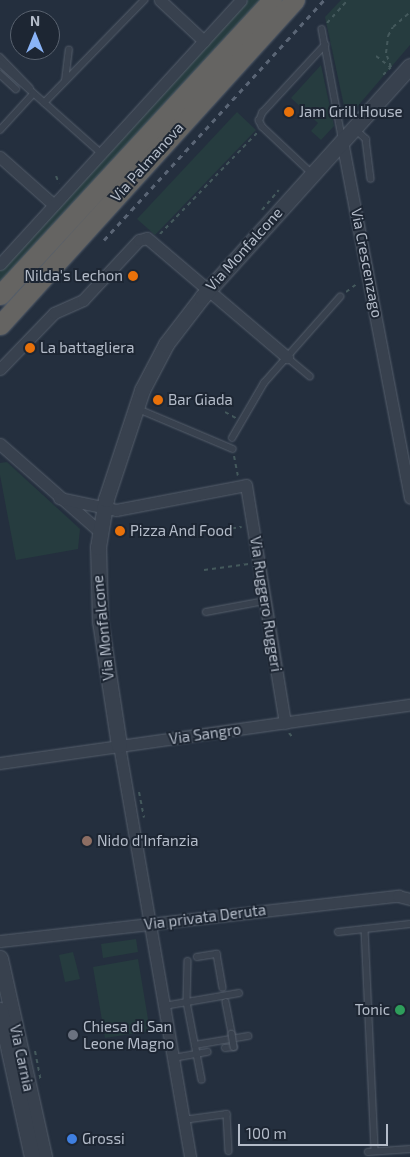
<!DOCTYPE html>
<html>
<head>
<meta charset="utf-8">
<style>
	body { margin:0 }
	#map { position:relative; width:410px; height:1157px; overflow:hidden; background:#242f3e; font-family:"Exo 2",sans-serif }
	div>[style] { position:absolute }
	.green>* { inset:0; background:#263c3f }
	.path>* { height:2px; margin-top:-1px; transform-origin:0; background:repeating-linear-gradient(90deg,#44595c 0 4px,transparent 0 8px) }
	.roads { filter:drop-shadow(0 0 1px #565f6c) drop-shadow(0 0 1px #565f6c) }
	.service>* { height:5.5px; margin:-2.75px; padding:0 2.75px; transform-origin:2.75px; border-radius:2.75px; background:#38414e }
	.minor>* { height:11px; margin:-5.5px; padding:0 5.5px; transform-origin:5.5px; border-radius:5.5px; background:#38414e }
	.tertiary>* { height:15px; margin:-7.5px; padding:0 7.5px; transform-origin:7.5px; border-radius:7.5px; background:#38414e }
	.trunk>* { height:19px; margin:-9.5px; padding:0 9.5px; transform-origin:9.5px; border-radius:9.5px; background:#656462 }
	.rail>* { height:3px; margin-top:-1.5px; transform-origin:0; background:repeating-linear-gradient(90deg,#5a6575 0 5px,transparent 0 10px) }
	.bridges { filter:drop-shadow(0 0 1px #565f6c) drop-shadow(0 0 1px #565f6c) }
	.service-bridge>* { height:5.5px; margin:-2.75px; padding:0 2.75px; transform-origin:2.75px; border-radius:2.75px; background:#38414e }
	.dots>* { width:14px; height:14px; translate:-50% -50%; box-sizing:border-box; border:2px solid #1d2633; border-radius:50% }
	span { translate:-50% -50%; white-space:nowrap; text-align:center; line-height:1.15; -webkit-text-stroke:4px #1d2633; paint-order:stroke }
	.poi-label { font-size:15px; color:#b4bcc9 }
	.left { translate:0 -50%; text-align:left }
	.right { translate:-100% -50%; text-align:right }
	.street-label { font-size:15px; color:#b4bcc9 }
	.north { position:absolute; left:10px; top:10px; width:50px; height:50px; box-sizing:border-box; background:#1d2633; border:1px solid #59626f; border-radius:50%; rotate:0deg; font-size:14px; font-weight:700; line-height:20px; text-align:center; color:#b4bcc9 }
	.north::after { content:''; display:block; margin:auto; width:18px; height:22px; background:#8ab4f8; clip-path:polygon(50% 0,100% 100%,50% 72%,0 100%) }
	.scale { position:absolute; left:238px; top:1124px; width:150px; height:22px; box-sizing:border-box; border:2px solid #b4bcc9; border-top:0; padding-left:6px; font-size:15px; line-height:18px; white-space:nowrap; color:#b4bcc9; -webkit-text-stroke:4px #1d2633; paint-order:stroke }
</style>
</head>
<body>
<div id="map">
	<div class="green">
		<div style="clip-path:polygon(248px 0,260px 0,0 282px,0 270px)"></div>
		<div style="clip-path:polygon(341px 0,410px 0,410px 45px,350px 115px,346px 115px,325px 17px)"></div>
		<div style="clip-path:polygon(321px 65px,334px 126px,321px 140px,311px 131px,318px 123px,291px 98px)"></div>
		<div style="clip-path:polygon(237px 112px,256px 130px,155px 235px,137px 219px)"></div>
		<div style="clip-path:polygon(7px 462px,80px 529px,78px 549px,16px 560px,0 475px,0 463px)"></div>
		<div style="clip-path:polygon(136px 939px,138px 952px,103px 958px,101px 944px)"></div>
		<div style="clip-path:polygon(73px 952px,80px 979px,65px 982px,59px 955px)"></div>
		<div style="clip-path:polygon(138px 959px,150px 1031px,105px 1038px,93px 967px)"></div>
	</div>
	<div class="path">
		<div style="left:327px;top:23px;width:31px;rotate:-48deg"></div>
		<div style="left:376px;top:56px;width:18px;rotate:38deg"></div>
		<div style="left:383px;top:75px;width:11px;rotate:-45deg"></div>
		<div style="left:391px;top:67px;width:15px;rotate:-110deg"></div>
		<div style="left:386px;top:53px;width:17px;rotate:-83deg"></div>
		<div style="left:388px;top:36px;width:10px;rotate:-61deg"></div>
		<div style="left:393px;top:27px;width:23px;rotate:-41deg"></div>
		<div style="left:56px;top:176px;width:8px;rotate:67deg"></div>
		<div style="left:262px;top:210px;width:26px;rotate:-50deg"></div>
		<div style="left:160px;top:234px;width:140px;rotate:-46.2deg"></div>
		<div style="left:346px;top:292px;width:15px;rotate:-37deg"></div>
		<div style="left:225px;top:412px;width:13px;rotate:29deg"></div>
		<div style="left:234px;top:456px;width:20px;rotate:79deg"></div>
		<div style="left:200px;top:533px;width:42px;rotate:-8.1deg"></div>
		<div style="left:204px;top:570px;width:45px;rotate:-7.6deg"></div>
		<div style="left:289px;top:733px;width:8px;rotate:50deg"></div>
		<div style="left:139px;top:792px;width:26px;rotate:79deg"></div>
		<div style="left:35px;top:1051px;width:31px;rotate:79deg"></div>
	</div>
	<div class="roads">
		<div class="service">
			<div style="left:322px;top:29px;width:110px;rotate:79.5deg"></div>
			<div style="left:0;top:57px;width:43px;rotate:45.9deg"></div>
			<div style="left:0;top:63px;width:135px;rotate:41.7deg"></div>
			<div style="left:0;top:74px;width:22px;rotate:43deg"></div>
			<div style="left:65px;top:81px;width:31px;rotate:-83deg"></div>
			<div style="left:44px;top:103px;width:144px;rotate:-45.8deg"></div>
			<div style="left:355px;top:129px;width:15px;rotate:42deg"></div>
			<div style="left:366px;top:139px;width:40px;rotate:82.9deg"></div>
			<div style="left:0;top:130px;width:49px;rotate:-47.5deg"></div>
			<div style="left:311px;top:173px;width:67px;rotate:-136.8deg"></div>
			<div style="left:262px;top:127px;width:7px;rotate:-117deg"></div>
			<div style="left:259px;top:121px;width:9px;rotate:-69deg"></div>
			<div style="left:262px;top:113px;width:93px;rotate:-47.2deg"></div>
			<div style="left:287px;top:357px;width:30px;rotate:40deg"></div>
			<div style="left:136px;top:408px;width:105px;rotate:22.9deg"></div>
			<div style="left:232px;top:438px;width:64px;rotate:-59.8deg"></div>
			<div style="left:264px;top:383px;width:115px;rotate:-48.5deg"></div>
			<div style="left:206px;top:612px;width:60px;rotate:-10.6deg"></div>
			<div style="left:365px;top:929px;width:222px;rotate:87.4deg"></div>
			<div style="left:338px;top:932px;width:72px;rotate:-6.3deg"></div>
			<div style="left:197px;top:957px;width:20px;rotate:-9deg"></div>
			<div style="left:217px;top:954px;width:34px;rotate:80deg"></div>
			<div style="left:188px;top:961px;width:41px;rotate:91.4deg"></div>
			<div style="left:187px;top:1002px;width:79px;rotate:79.1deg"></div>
			<div style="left:226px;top:1002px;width:33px;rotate:79deg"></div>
			<div style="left:164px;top:1006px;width:76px;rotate:-9.8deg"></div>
			<div style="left:195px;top:1045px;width:54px;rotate:-9.6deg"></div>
			<div style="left:225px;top:1048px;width:9px;rotate:-6deg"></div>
			<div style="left:173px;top:1058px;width:35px;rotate:-10deg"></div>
			<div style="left:183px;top:1120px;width:44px;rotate:-7.8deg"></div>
			<div style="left:227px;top:1114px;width:37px;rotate:87deg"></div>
			<div style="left:368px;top:1152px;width:42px;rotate:-4.1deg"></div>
		</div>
		<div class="minor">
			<div style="left:160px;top:0;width:60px;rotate:43deg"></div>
			<div style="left:342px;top:141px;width:363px;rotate:79.2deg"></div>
			<div style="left:0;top:157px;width:72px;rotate:41.6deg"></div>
			<div style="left:0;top:264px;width:357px;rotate:-47.6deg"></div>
			<div style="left:0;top:369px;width:78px;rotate:-46deg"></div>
			<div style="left:54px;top:313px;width:32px;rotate:-24deg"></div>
			<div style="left:83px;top:300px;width:82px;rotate:-47deg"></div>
			<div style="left:139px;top:240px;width:8px;rotate:-14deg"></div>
			<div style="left:147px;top:238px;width:184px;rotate:40.4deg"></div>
			<div style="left:0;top:444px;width:132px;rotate:41.3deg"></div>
			<div style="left:59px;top:498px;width:58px;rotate:11.9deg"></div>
			<div style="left:116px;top:510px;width:132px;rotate:-10.9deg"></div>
			<div style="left:246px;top:485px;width:241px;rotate:80.7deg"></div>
			<div style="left:119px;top:745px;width:418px;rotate:80.2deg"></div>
			<div style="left:0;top:763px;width:414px;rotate:-8.1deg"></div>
			<div style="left:0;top:941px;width:401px;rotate:-6.5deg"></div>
			<div style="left:398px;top:896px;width:12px;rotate:14deg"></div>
		</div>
		<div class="tertiary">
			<div style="left:119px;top:745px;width:125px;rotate:-98.7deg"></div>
			<div style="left:100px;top:621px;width:74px;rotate:-91.5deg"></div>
			<div style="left:98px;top:547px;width:49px;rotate:-80.5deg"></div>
			<div style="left:106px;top:499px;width:115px;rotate:-71.7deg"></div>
			<div style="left:142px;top:390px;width:52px;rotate:-62.4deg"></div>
			<div style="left:166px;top:344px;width:59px;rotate:-52.5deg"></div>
			<div style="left:202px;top:297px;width:311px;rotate:-48deg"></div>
			<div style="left:0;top:958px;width:204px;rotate:77.5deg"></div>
			<div style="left:0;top:1010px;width:150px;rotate:77.7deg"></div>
		</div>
		<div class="trunk">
			<div style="left:0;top:295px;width:401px;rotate:-47.3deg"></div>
			<div style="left:0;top:325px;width:439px;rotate:-47.8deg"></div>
		</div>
	</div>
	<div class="rail">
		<div style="left:104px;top:240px;width:326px;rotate:-47.5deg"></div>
	</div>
	<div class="bridges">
		<div class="service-bridge">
			<div style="left:232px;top:1034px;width:13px;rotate:81deg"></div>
		</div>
	</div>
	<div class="dots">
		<div style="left:289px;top:112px;background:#e8710a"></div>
		<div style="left:133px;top:276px;background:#e8710a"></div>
		<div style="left:30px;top:348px;background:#e8710a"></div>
		<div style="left:158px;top:400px;background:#e8710a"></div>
		<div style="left:120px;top:531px;background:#e8710a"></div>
		<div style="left:87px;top:841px;background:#8d6e63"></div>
		<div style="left:400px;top:1010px;background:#2e9e5b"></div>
		<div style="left:73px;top:1035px;background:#6b7280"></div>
		<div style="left:72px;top:1139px;background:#3f7fe0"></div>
	</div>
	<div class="poi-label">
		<span class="left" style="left:299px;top:112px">Jam Grill House</span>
		<span class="right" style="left:123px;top:276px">Nilda's Lechon</span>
		<span class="left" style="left:40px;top:348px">La battagliera</span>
		<span class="left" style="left:168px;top:400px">Bar Giada</span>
		<span class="left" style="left:130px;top:531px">Pizza And Food</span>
		<span class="left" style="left:97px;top:841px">Nido d'Infanzia</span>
		<span class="right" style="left:390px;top:1010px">Tonic</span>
		<span class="left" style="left:83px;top:1035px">Chiesa di San<br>Leone Magno</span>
		<span class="left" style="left:82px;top:1139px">Grossi</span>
	</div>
	<div class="street-label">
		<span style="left:147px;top:162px;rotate:-48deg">Via Palmanova</span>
		<span style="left:244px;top:249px;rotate:-48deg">Via Monfalcone</span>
		<span style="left:367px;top:263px;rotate:79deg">Via Crescenzago</span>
		<span style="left:266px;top:604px;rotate:81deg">Via Ruggero Ruggeri</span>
		<span style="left:103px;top:628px;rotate:-96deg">Via Monfalcone</span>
		<span style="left:205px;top:734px;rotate:-8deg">Via Sangro</span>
		<span style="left:205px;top:917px;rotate:-7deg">Via privata Deruta</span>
		<span style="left:22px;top:1058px;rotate:78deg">Via Carnia</span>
	</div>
	<div class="north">N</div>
	<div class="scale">100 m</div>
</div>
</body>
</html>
